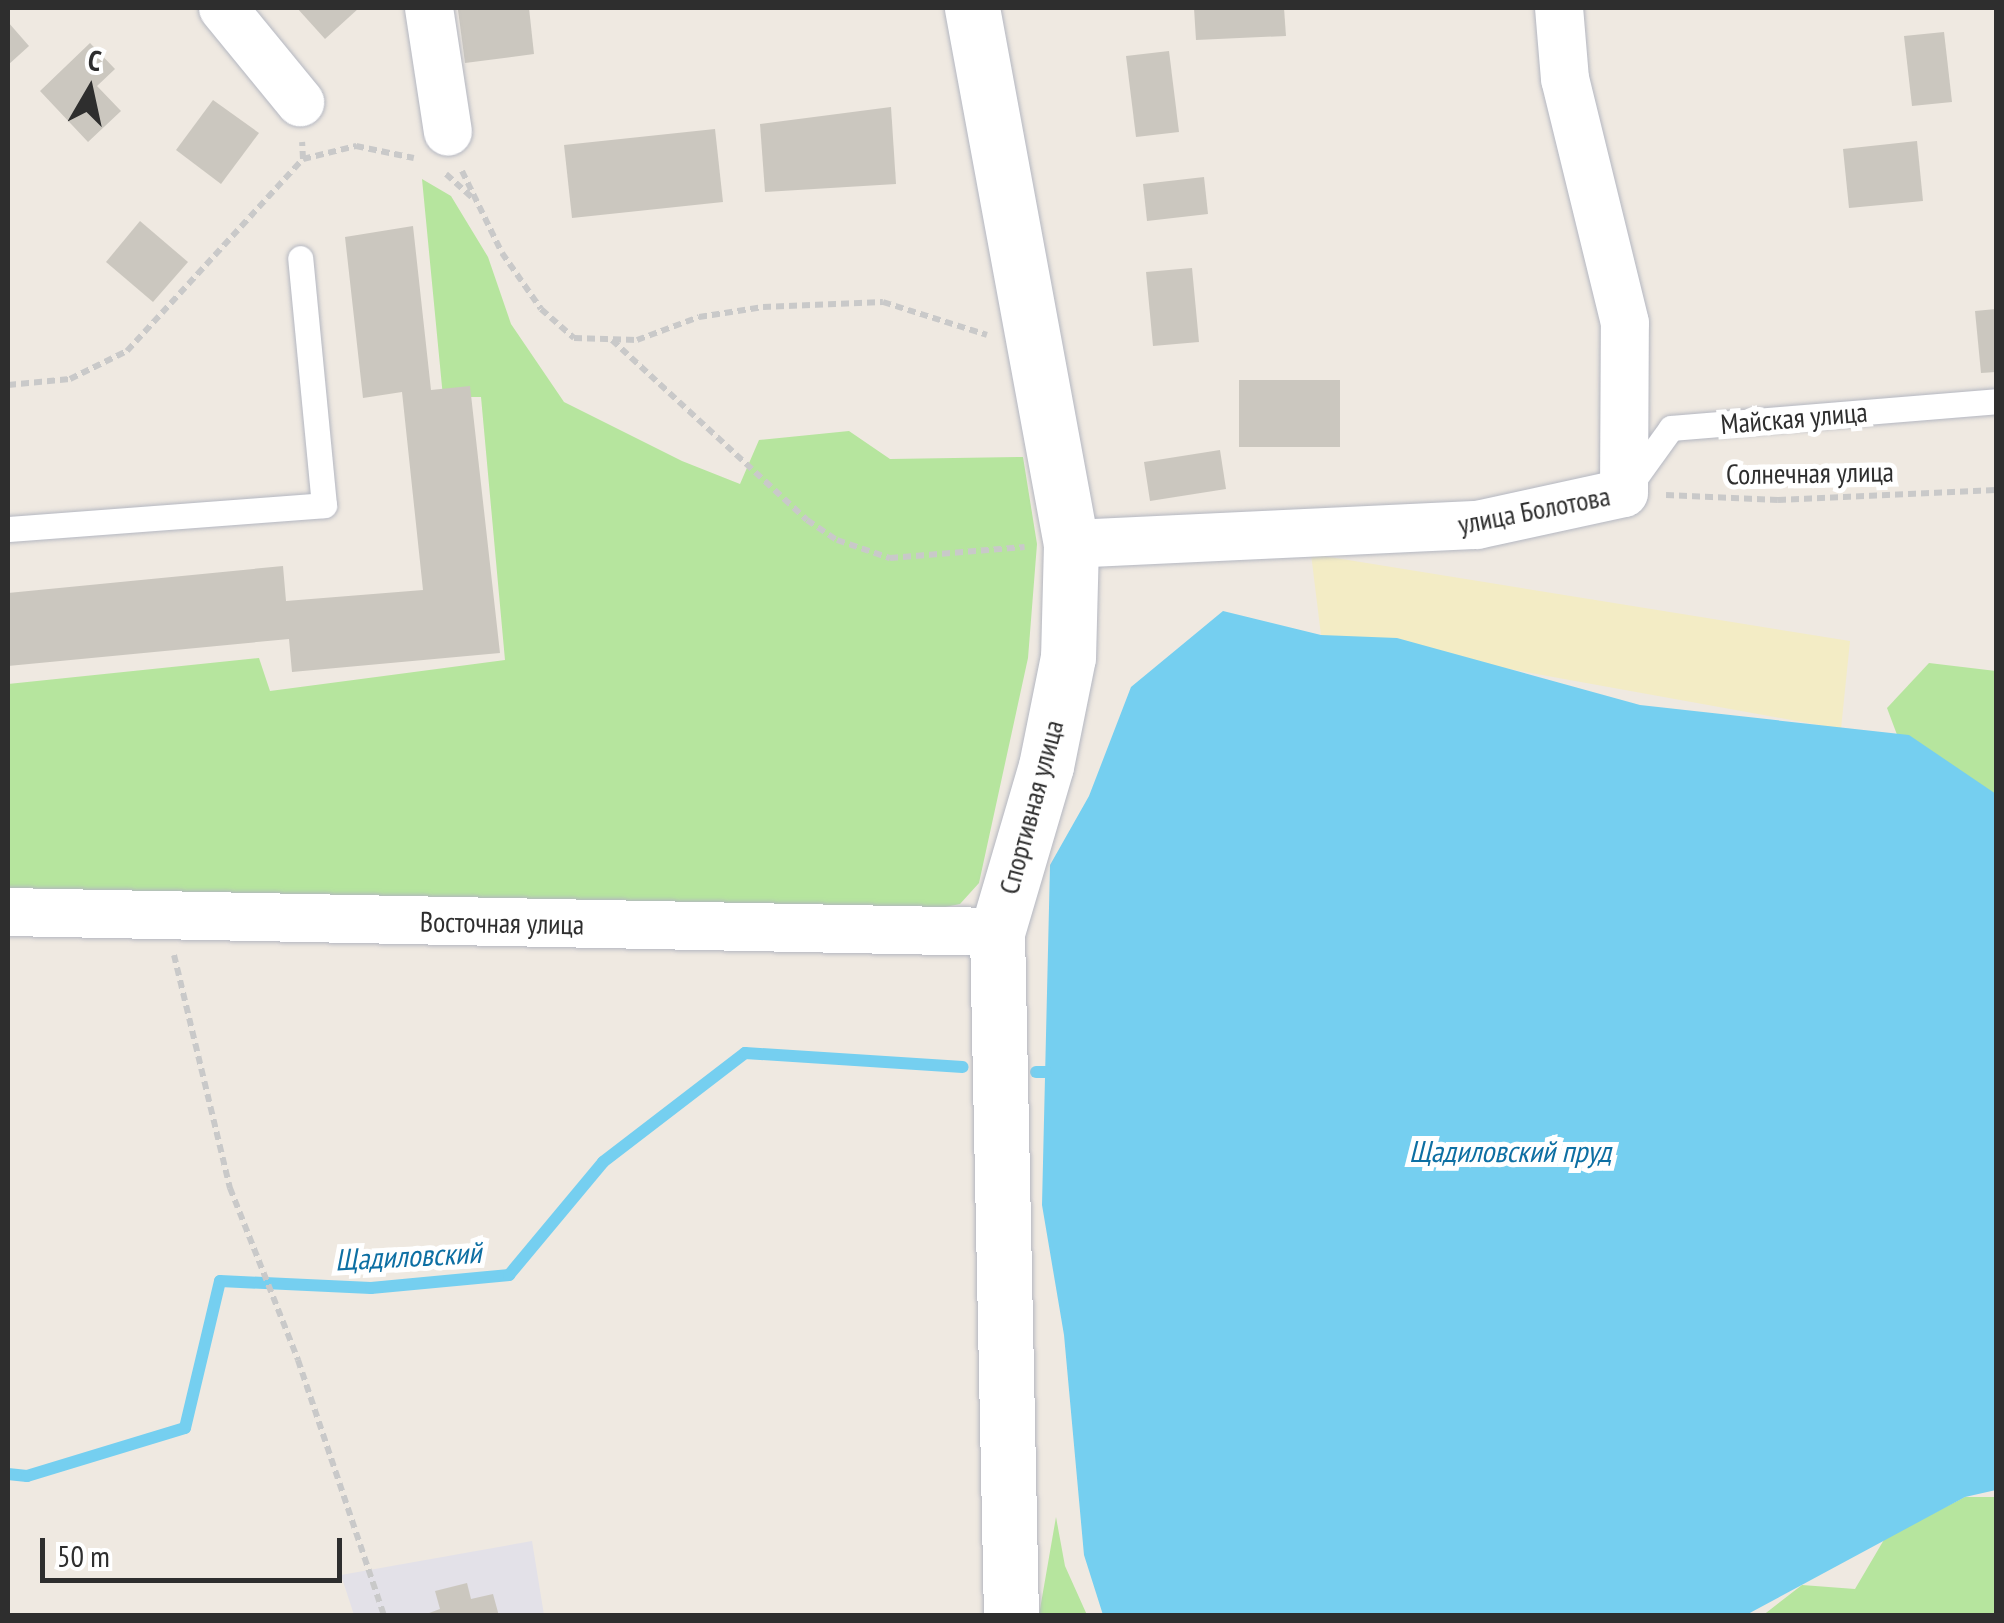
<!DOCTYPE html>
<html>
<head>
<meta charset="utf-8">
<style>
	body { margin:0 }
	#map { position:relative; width:2004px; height:1623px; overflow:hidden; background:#efe9e1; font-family:"PT Sans Narrow",sans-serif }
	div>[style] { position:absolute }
	.industrial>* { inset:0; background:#e3e1e8 }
	.green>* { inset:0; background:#b6e59e }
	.sand>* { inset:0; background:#f3ecc5 }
	.water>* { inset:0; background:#75cff0 }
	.stream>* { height:12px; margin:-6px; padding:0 6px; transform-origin:6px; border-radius:6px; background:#75cff0 }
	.building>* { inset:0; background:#cbc7bf }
	.path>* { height:6px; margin-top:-3px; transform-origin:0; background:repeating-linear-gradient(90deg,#c9c9c9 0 8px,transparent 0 13px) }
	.roads { filter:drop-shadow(0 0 2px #b4b7c1) drop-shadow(0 0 2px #b4b7c1) }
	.lane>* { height:25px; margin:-12.5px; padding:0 12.5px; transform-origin:12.5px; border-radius:12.5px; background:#fff }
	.street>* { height:48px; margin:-24px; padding:0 24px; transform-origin:24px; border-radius:24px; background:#fff }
	.secondary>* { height:55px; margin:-27.5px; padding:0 27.5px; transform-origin:27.5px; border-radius:27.5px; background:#fff }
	span { translate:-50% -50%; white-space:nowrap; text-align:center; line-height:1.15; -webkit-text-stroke:10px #fff; paint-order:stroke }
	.street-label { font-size:28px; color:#2e2e2e }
	.water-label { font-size:30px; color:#0d6fa3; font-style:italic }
	.frame { position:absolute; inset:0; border:10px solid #2e2e2e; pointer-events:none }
	.north { position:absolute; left:40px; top:40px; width:100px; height:100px; -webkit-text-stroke:8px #fff; paint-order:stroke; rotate:9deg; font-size:28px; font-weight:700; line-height:40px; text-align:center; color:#2e2e2e }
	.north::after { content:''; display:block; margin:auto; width:35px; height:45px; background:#2e2e2e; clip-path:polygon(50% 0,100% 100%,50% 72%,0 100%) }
	.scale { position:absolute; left:40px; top:1538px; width:302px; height:45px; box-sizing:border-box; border:5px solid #2e2e2e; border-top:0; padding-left:12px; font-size:30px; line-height:35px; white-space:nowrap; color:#2e2e2e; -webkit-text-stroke:8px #fff; paint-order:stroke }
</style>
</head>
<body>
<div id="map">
	<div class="industrial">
		<div style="clip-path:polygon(532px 1541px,544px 1615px,354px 1615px,341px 1575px)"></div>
	</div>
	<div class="green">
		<div style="clip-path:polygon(422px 179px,451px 196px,488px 257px,511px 324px,564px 402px,682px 461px,740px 484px,759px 440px,849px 431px,890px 459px,1023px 457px,1037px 544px,1028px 658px,979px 883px,960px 904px,921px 912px,8px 888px,8px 684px,259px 658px,270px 691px,505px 660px,481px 397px,443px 397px)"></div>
		<div style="clip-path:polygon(1929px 663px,1996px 671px,1996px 870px,1930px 823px,1887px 708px)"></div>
		<div style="clip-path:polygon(1965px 1497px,1996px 1497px,1996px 1615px,1762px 1616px,1802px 1585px,1855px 1589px,1885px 1538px)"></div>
		<div style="clip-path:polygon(1056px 1517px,1065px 1566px,1087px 1615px,1039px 1615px)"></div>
	</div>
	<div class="sand">
		<div style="clip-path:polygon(1311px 554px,1850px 641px,1841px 729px,1321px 635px)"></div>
	</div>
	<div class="water">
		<div style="clip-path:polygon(1223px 611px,1321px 635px,1397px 638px,1640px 705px,1909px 735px,1996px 794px,1996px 1490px,1965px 1497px,1746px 1615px,1103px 1615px,1084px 1555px,1064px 1335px,1042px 1205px,1050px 865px,1089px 796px,1131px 687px)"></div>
	</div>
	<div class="stream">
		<div style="left:1036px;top:1072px;width:10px"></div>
		<div style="left:8px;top:1474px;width:19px;rotate:6deg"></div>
		<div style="left:27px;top:1476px;width:165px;rotate:-16.9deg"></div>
		<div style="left:185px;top:1428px;width:151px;rotate:-76.6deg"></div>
		<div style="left:220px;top:1281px;width:151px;rotate:2.7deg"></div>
		<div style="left:371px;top:1288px;width:139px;rotate:-5.4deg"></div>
		<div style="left:509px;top:1275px;width:147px;rotate:-50.2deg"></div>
		<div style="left:603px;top:1162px;width:179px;rotate:-37.5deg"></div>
		<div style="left:745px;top:1053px;width:218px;rotate:3.7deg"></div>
	</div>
	<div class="building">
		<div style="clip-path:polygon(297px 8px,359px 8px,325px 39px)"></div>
		<div style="clip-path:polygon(477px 8px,529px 8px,534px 54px,465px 63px,458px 10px)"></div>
		<div style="clip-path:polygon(1194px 8px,1284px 8px,1286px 36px,1196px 40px)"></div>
		<div style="clip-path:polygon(8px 22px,29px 46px,8px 65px)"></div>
		<div style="clip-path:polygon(1944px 32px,1952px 102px,1912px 106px,1904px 36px)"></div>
		<div style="clip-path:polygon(90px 43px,115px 69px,97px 86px,121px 111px,88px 142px,40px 91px)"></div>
		<div style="clip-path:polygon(1169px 51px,1179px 132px,1136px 137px,1126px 56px)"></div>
		<div style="clip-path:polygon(213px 100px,259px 133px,221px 184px,176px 150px)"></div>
		<div style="clip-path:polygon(891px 107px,896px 184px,765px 192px,760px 124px)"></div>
		<div style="clip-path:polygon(715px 129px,723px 202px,572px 218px,564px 145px)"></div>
		<div style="clip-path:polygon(1917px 141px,1923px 201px,1849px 208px,1843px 149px)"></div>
		<div style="clip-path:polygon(1204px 177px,1208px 214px,1147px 221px,1143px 184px)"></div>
		<div style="clip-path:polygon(140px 221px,188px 262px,153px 302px,106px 262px)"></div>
		<div style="clip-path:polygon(413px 226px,431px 390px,470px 386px,500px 653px,292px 672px,289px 639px,8px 666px,8px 593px,283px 566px,286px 601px,423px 590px,402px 392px,363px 398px,345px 237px)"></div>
		<div style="clip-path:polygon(1192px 268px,1199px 342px,1153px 346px,1146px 272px)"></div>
		<div style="clip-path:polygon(1996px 309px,1996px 372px,1981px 373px,1975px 311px)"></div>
		<div style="clip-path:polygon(1239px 380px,1340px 380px,1340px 447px,1239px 447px)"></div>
		<div style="clip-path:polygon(1220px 450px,1226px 489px,1150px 501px,1144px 462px)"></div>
		<div style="clip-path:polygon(467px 1583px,471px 1599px,493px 1594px,499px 1616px,421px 1616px,440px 1609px,435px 1591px)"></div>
	</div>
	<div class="path">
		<div style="left:303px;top:159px;width:55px;rotate:-13.8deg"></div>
		<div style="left:356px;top:146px;width:59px;rotate:11.7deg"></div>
		<div style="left:462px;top:171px;width:91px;rotate:64deg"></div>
		<div style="left:502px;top:253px;width:68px;rotate:55.1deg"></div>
		<div style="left:541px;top:309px;width:44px;rotate:41.3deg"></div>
		<div style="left:574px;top:338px;width:63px;rotate:1.8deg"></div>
		<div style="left:637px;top:340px;width:66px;rotate:-20.4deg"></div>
		<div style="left:699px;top:317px;width:65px;rotate:-8.9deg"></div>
		<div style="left:763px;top:307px;width:120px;rotate:-2.4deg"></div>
		<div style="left:883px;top:302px;width:109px;rotate:17.6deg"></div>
		<div style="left:446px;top:174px;width:38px;rotate:42deg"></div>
		<div style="left:612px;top:340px;width:265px;rotate:42.7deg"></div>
		<div style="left:807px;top:520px;width:36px;rotate:34deg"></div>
		<div style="left:837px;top:540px;width:56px;rotate:18.8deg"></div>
		<div style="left:890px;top:558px;width:135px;rotate:-4.7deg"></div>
		<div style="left:8px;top:385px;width:62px;rotate:-5.5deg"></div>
		<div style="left:70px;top:379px;width:64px;rotate:-26.2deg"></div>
		<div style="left:127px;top:351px;width:260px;rotate:-47.5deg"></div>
		<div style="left:303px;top:159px;width:17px;rotate:-93deg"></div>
		<div style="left:1666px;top:495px;width:112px;rotate:2.6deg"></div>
		<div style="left:1778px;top:500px;width:218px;rotate:-2.6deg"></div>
		<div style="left:174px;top:955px;width:240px;rotate:76.5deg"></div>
		<div style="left:230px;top:1188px;width:185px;rotate:68.4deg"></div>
		<div style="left:298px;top:1360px;width:270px;rotate:71.4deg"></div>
	</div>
	<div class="roads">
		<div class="lane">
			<div style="left:1627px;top:489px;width:75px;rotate:-54.2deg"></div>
			<div style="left:1671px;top:428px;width:326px;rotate:-4.7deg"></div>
			<div style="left:8px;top:529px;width:317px;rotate:-4.3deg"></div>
			<div style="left:324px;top:505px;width:248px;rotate:-95.5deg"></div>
		</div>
		<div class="street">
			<div style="left:223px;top:8px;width:122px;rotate:50.7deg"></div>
			<div style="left:429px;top:8px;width:125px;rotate:81.3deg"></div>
			<div style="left:1071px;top:544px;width:406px;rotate:-2.7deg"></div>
			<div style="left:1477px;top:525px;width:150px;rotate:-12.3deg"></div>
			<div style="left:1624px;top:493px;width:170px;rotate:-89.7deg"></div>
			<div style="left:1625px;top:323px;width:251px;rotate:-103.8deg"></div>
			<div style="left:1565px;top:79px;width:71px;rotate:-94.8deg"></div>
			<div style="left:8px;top:912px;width:989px;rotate:1.16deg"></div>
		</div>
		<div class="secondary">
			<div style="left:972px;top:8px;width:545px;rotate:79.54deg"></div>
			<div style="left:1071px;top:544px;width:113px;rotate:91.5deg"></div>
			<div style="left:1068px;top:657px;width:111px;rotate:101.4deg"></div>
			<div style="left:1046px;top:766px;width:173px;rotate:106.4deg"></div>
			<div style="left:997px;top:932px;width:684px;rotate:88.83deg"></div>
		</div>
	</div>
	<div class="street-label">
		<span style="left:1794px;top:418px;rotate:-5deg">Майская улица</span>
		<span style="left:1810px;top:473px;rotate:-1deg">Солнечная улица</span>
		<span style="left:1534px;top:510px;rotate:-11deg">улица Болотова</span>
		<span style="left:1031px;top:807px;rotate:-75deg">Спортивная улица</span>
		<span style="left:502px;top:923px;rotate:1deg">Восточная улица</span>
	</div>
	<div class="water-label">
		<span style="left:1510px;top:1151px">Щадиловский пруд</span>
		<span style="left:408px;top:1256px;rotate:-3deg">Щадиловский</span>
	</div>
	<div class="frame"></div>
	<div class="north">С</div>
	<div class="scale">50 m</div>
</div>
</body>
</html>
